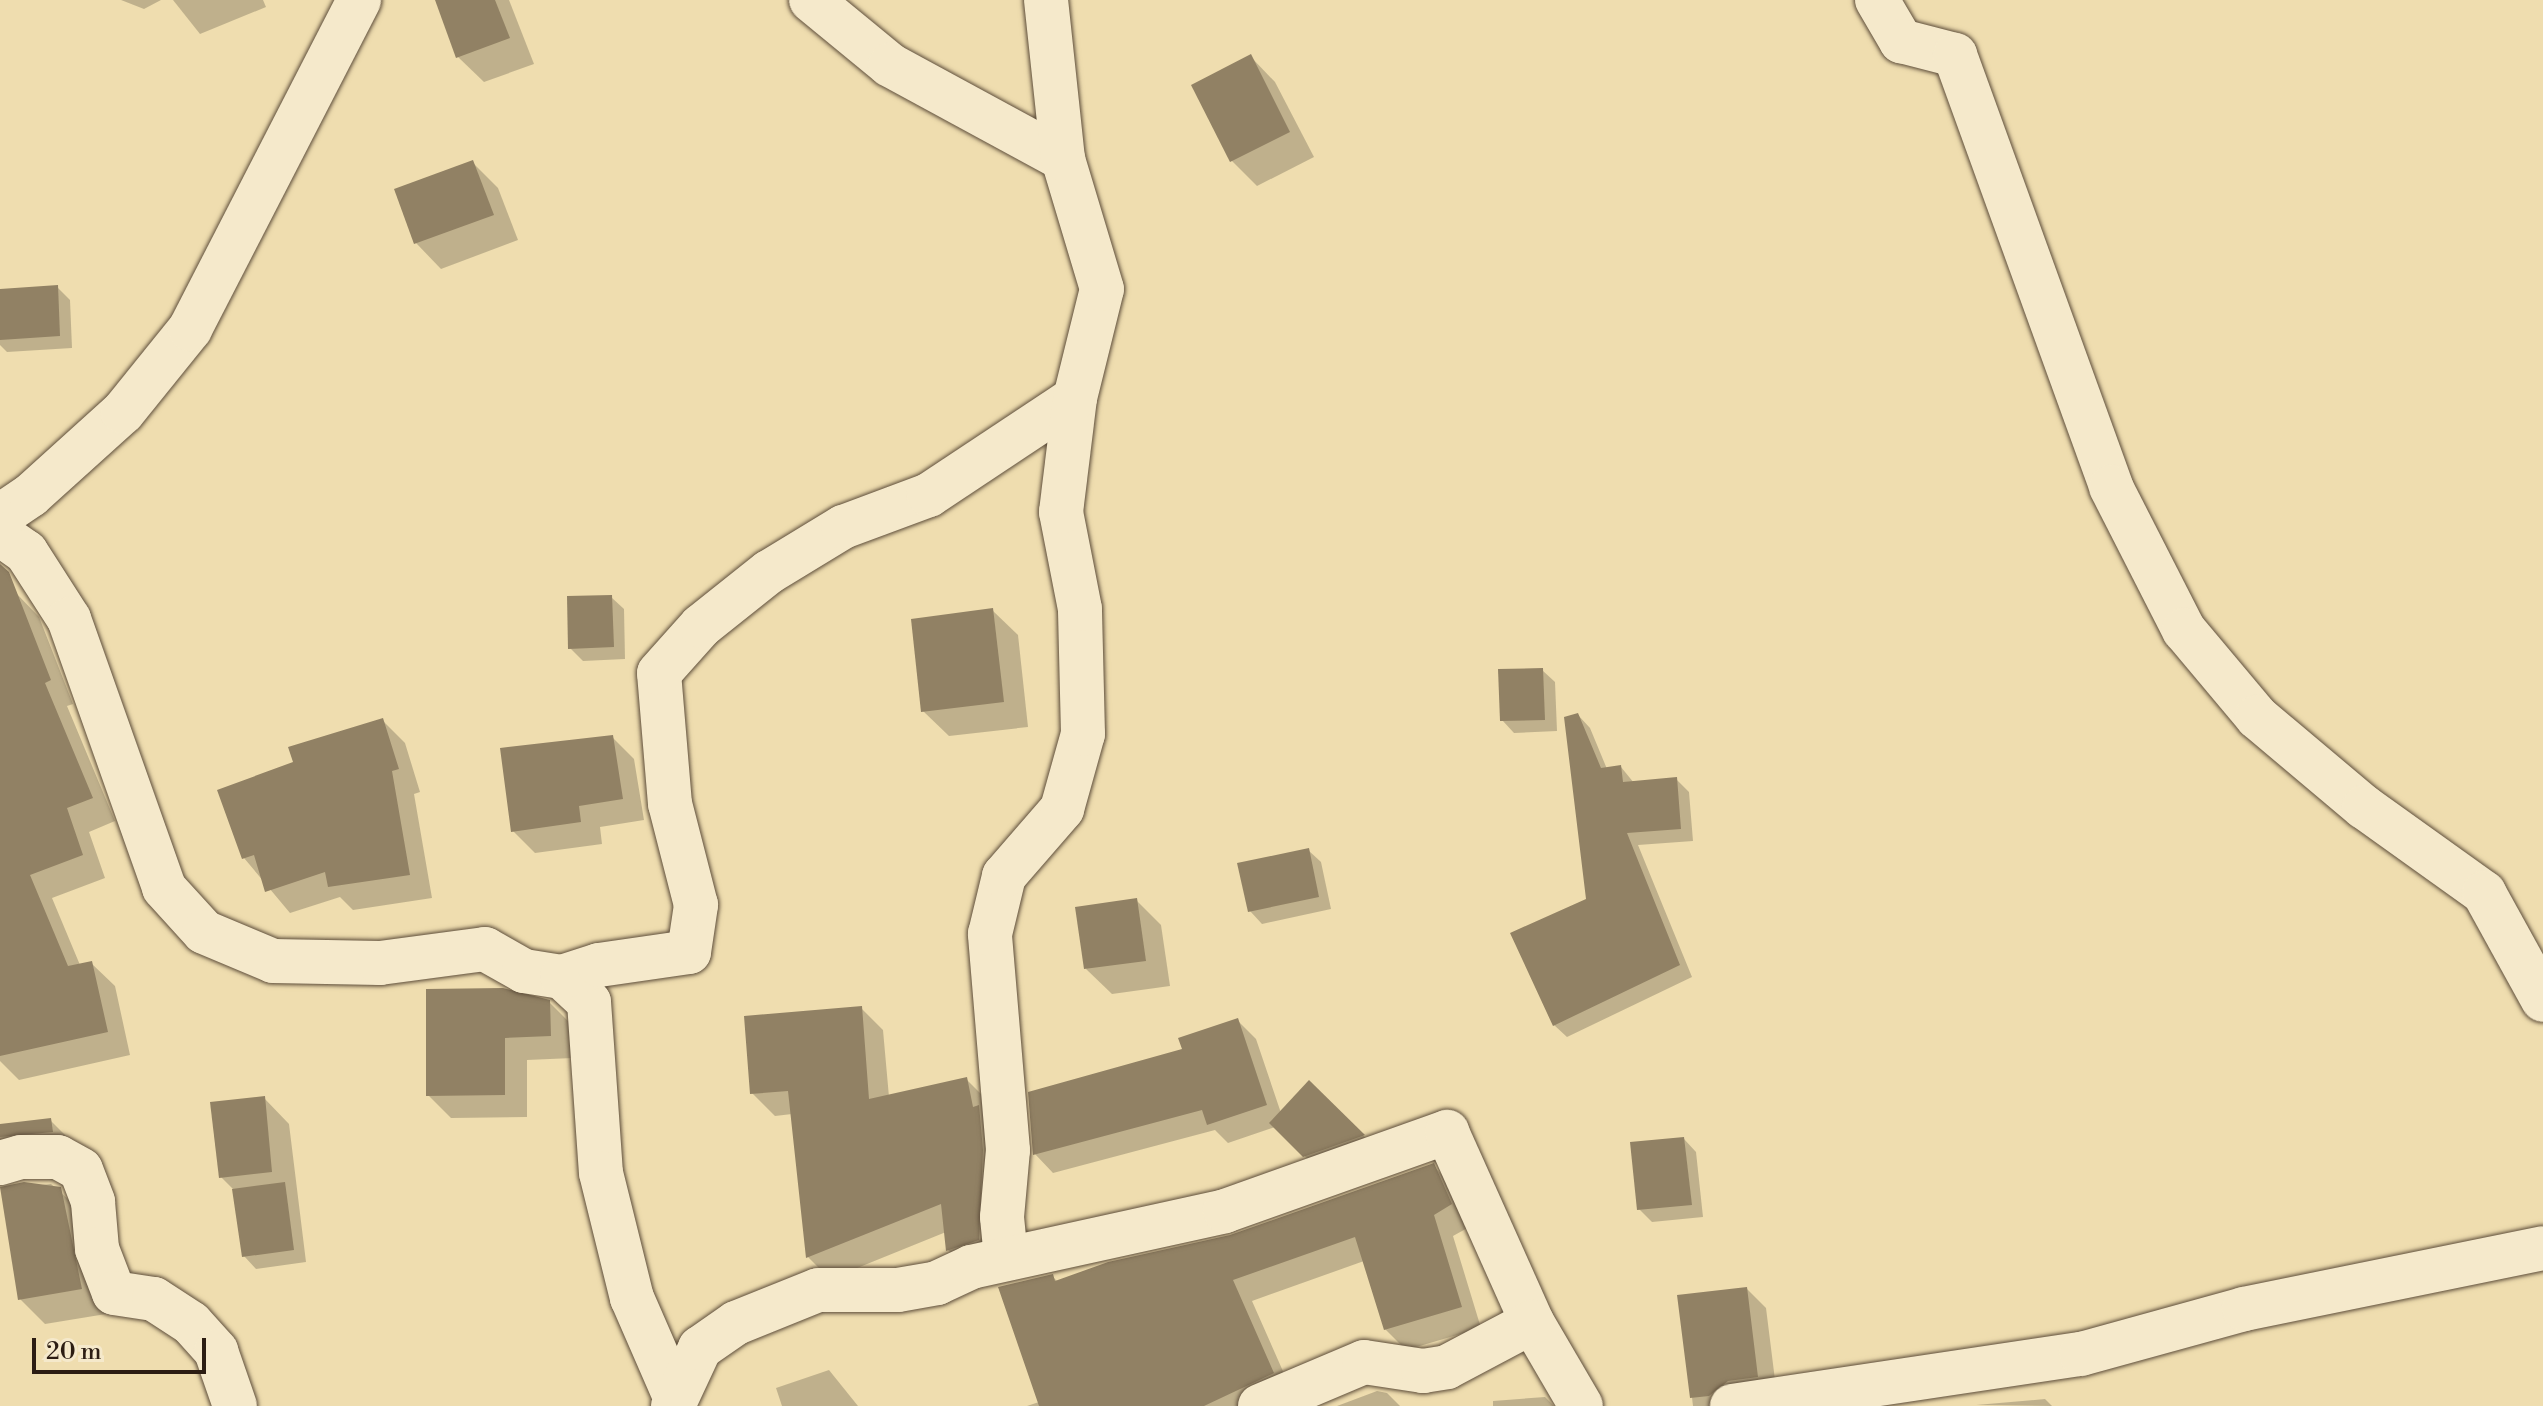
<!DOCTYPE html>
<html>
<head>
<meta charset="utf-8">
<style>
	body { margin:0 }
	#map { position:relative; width:2543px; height:1406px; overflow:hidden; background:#efddaf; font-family:"Libre Bodoni",serif }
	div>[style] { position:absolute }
	.shadow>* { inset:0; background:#0003 }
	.building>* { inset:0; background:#918164 }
	.roads { filter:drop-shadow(0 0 2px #5d4d3a) drop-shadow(0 0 2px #5d4d3a) }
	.minor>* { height:44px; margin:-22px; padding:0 22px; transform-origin:22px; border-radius:22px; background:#f5e9cb }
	span { translate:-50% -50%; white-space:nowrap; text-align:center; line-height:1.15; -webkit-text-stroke:6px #f5e9cb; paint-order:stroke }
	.scale { position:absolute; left:32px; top:1338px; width:174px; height:36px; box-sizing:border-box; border:4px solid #2c1d13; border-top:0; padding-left:10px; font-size:24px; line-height:28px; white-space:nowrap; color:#2c1d13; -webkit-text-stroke:6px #f5e9cb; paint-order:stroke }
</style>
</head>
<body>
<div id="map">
	<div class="shadow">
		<div style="clip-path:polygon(121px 0,161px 0,144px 9px)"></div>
		<div style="clip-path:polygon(173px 0,263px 0,266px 7px,200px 34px)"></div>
		<div style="clip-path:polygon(437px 0,509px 0,534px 64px,484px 82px,458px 57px)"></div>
		<div style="clip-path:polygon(1250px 56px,1275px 82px,1314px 157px,1257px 186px,1232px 161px)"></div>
		<div style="clip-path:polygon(473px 163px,498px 188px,518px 240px,441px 269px,416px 243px)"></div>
		<div style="clip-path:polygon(57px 287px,70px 300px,72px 348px,7px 352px,0 345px,0 291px)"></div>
		<div style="clip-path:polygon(16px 593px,39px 617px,73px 704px,67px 706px,115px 821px,89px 832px,105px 878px,52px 898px,80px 965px,91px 963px,115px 986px,130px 1055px,19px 1080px,0 1061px,0 600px)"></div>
		<div style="clip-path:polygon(611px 597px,624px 609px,625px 659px,583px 661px,570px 648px)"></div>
		<div style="clip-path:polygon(992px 610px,1018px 635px,1028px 727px,949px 736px,923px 711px)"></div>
		<div style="clip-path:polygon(1542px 670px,1555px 682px,1557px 731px,1514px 733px,1502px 720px)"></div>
		<div style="clip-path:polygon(1578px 715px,1590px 728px,1607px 769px,1621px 767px,1634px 783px,1676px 779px,1689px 792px,1693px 841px,1638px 845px,1692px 977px,1567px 1037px,1554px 1025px,1588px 900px)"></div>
		<div style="clip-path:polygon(382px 720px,405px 743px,420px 792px,414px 794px,432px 898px,353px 910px,340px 897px,290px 913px,244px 858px,295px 763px)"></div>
		<div style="clip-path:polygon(612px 737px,634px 759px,644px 820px,600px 827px,602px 844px,535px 853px,513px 831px)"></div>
		<div style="clip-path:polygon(1308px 850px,1321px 862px,1331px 909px,1262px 924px,1250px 911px)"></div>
		<div style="clip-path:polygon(1136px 900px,1161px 925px,1170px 986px,1112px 994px,1086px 969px)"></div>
		<div style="clip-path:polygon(549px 1002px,572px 1025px,573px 1058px,527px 1060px,527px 1117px,451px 1118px,428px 1095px)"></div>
		<div style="clip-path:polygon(861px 1008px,883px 1030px,889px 1097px,966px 1079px,989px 1102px,1001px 1262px,970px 1272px,948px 1250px,946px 1232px,830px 1279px,808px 1257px,792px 1114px,775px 1116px,752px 1093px)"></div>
		<div style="clip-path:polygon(1237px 1020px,1256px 1039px,1281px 1113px,1310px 1083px,1388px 1160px,1330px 1181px,1275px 1127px,1228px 1143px,1215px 1130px,1053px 1173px,1035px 1154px,1184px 1050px)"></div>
		<div style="clip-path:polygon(264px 1098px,289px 1124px,306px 1262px,256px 1269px,244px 1256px,235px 1191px,221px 1177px)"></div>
		<div style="clip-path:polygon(50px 1120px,76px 1146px,0 1147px,0 1126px)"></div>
		<div style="clip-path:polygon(1684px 1139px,1696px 1152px,1703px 1217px,1652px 1222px,1639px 1209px)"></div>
		<div style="clip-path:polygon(1433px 1166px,1454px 1186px,1471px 1226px,1453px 1236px,1481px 1328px,1406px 1350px,1385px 1329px,1364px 1261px,1252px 1301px,1293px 1394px,1271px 1406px,1027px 1406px,1039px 1402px,1053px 1277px,1058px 1282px,1231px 1237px)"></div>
		<div style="clip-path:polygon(51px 1184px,86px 1215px,106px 1314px,45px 1324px,20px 1299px,1px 1189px)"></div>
		<div style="clip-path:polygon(1747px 1289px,1766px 1308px,1777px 1396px,1736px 1406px,1693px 1406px,1680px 1297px)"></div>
		<div style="clip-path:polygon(829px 1370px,858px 1406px,782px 1406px,776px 1388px)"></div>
		<div style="clip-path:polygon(1377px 1391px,1387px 1393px,1400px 1406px,1337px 1406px)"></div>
		<div style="clip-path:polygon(1545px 1397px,1554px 1406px,1493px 1406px,1493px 1401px)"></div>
		<div style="clip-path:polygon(2045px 1399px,2052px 1406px,1976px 1405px)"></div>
	</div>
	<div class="building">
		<div style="clip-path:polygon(435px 0,495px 0,510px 38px,456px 58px)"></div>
		<div style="clip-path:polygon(1251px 54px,1290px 132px,1230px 162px,1191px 85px)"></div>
		<div style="clip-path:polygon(473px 160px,494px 215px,414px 244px,394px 189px)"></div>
		<div style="clip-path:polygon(58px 285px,60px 336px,0 340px,0 289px)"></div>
		<div style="clip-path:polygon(0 564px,9px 572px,51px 680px,45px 683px,93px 798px,67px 808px,83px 855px,30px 875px,68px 966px,92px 961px,108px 1032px,0 1056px)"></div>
		<div style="clip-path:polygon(612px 595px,614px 647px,568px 649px,567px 596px)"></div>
		<div style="clip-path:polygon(993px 608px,1004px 702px,921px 712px,911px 619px)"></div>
		<div style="clip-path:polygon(1543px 668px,1545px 720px,1500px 721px,1498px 669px)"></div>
		<div style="clip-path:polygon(1578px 713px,1601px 768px,1621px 765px,1623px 782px,1677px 777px,1681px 829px,1627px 833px,1680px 965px,1553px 1026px,1510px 933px,1586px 899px,1564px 717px)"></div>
		<div style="clip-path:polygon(383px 718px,399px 769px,392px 771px,410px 875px,328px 887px,325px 872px,265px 892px,254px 855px,242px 859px,217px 790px,293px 762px,288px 747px)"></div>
		<div style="clip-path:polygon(613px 735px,623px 799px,579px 806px,581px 822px,511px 832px,500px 748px)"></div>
		<div style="clip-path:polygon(1309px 848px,1319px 897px,1248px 912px,1237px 863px)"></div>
		<div style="clip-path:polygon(1137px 898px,1146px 961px,1084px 969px,1075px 907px)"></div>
		<div style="clip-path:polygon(503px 988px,550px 1000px,551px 1036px,505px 1038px,505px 1095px,426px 1096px,426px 989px)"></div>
		<div style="clip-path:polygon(862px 1006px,869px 1099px,967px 1077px,973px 1107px,979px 1105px,983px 1150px,979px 1240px,946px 1251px,941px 1204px,806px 1258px,788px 1091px,750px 1094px,744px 1016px)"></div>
		<div style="clip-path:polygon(1238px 1018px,1267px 1105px,1207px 1125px,1202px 1110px,1033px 1155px,1028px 1092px,1182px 1049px,1178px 1038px)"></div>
		<div style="clip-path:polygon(1309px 1080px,1365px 1135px,1303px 1157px,1269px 1123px)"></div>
		<div style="clip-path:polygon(265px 1096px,272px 1172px,219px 1178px,210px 1102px)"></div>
		<div style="clip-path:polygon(51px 1118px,53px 1132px,0 1137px,0 1124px)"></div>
		<div style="clip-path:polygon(1684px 1137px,1692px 1205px,1637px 1210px,1630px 1142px)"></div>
		<div style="clip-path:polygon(1434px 1163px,1452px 1204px,1434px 1215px,1462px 1307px,1384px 1330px,1355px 1237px,1233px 1280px,1274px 1373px,1204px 1406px,1039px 1406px,998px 1287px,1053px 1274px,1055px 1281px,1108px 1262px,1230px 1235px)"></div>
		<div style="clip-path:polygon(24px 1182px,61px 1187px,82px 1289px,18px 1300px,0 1187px)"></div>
		<div style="clip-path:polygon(285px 1182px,294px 1250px,242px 1257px,232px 1189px)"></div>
		<div style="clip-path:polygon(1747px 1287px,1758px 1377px,1728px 1381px,1709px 1396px,1690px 1398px,1677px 1295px)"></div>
	</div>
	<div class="roads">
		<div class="minor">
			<div style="left:811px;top:0;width:102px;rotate:39.4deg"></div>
			<div style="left:890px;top:65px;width:197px;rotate:28.5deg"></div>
			<div style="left:1877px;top:0;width:48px;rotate:59.7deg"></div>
			<div style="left:1901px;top:41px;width:56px;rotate:14.5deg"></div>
			<div style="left:1955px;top:55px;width:459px;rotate:70.1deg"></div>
			<div style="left:2111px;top:487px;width:161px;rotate:63deg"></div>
			<div style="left:2184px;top:630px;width:114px;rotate:50deg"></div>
			<div style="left:2257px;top:717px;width:140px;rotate:40.1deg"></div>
			<div style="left:2364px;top:807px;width:148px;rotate:35.6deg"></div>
			<div style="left:2484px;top:893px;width:122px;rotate:61.1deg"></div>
			<div style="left:0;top:516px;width:37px;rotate:-34deg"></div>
			<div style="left:31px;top:495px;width:124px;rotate:-42.1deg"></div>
			<div style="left:123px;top:412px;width:107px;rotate:-51.1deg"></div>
			<div style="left:190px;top:329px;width:370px;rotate:-62.8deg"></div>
			<div style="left:0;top:534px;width:32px;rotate:35deg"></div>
			<div style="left:26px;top:552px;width:80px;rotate:57.3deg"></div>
			<div style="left:69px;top:619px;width:285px;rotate:70.5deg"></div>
			<div style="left:164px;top:888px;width:59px;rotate:47.7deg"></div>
			<div style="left:204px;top:932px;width:75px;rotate:22.8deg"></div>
			<div style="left:273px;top:961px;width:107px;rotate:1.1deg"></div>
			<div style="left:380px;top:963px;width:106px;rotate:-7.6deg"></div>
			<div style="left:485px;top:949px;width:45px;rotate:29.4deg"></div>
			<div style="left:524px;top:971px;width:38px;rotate:9deg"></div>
			<div style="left:562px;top:977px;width:37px;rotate:43deg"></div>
			<div style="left:589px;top:1002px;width:171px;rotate:86deg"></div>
			<div style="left:601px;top:1173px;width:129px;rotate:76.1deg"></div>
			<div style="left:632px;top:1298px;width:108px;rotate:66.5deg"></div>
			<div style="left:562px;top:977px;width:39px;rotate:-18deg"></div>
			<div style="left:599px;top:965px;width:91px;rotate:-8.2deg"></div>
			<div style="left:689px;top:952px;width:48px;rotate:-81.5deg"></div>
			<div style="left:696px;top:905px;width:104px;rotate:-104.4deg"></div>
			<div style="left:670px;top:804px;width:131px;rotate:-94.8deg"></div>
			<div style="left:659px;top:673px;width:63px;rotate:-48.2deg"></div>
			<div style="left:701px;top:626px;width:87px;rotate:-38.5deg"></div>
			<div style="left:769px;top:572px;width:87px;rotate:-31.3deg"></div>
			<div style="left:843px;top:527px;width:92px;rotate:-20.4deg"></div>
			<div style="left:929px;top:495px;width:175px;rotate:-33.6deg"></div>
			<div style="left:0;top:1163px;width:22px;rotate:-16deg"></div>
			<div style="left:21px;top:1157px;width:37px"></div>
			<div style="left:58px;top:1157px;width:26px;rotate:29deg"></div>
			<div style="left:81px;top:1170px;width:34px;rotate:69deg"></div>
			<div style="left:93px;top:1202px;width:47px;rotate:85.1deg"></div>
			<div style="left:97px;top:1249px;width:47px;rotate:68.9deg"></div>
			<div style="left:114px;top:1293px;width:40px;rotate:8.5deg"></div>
			<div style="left:154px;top:1299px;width:44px;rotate:33deg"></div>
			<div style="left:191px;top:1323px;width:38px;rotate:48deg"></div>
			<div style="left:216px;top:1351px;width:58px;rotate:70.9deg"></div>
			<div style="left:1006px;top:1258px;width:41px;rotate:-95.6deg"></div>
			<div style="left:1002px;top:1217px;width:67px;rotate:-84.9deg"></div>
			<div style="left:1008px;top:1150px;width:217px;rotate:-94.8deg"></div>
			<div style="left:990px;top:934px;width:60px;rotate:-76.4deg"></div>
			<div style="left:1004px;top:876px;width:89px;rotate:-49.1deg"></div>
			<div style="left:1062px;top:809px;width:78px;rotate:-74.4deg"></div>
			<div style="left:1083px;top:734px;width:125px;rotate:-91.4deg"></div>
			<div style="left:1080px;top:609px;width:99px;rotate:-101.1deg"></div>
			<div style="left:1061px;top:512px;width:115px;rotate:-83deg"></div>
			<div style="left:1075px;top:398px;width:112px;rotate:-76.1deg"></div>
			<div style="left:1102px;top:289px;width:136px;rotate:-106.7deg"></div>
			<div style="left:1063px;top:159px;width:160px;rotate:-96.1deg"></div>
			<div style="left:673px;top:1406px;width:64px;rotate:-65deg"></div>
			<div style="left:700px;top:1348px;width:44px;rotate:-34.8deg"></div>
			<div style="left:736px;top:1323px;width:88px;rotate:-21.9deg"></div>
			<div style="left:818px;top:1290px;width:80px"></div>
			<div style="left:898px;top:1290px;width:40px;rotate:-10deg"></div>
			<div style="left:937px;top:1283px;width:38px;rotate:-25deg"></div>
			<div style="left:971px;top:1267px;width:260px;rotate:-12.4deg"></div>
			<div style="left:1225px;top:1211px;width:236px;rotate:-19.6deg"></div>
			<div style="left:1447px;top:1132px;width:208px;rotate:65.9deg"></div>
			<div style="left:1532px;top:1322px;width:97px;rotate:59.7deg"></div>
			<div style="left:1260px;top:1406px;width:113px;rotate:-22.9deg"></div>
			<div style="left:1364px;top:1362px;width:60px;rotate:8.7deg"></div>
			<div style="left:1423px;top:1371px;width:24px;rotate:-9deg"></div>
			<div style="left:1447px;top:1367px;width:96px;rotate:-27.9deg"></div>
			<div style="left:1732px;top:1406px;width:353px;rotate:-8.5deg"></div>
			<div style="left:2081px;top:1354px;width:169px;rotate:-15.4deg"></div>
			<div style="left:2244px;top:1309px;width:305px;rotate:-11.5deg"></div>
		</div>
	</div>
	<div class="scale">20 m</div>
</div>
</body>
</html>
